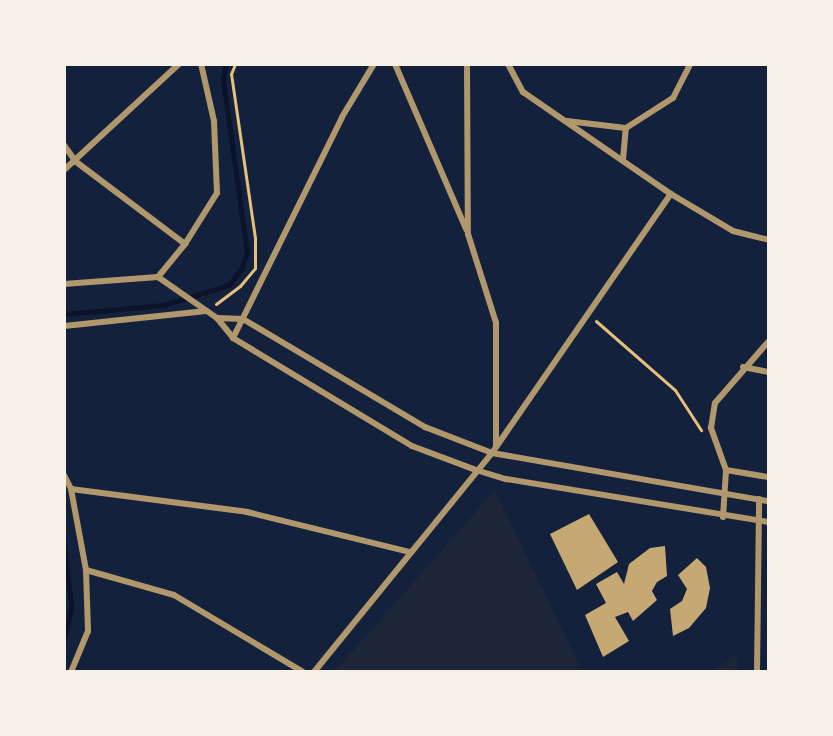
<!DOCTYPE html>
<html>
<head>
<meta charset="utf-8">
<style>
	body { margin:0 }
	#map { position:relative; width:833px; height:736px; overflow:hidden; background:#14213d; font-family:"Alegreya Sans",sans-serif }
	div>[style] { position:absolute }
	.green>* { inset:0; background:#1d2539 }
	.stream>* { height:4.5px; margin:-2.25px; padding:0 2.25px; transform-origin:2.25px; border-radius:2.25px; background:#0b132b }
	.building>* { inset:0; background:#c6a872 }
	.path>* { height:3px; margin:-1.5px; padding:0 1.5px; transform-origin:1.5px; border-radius:1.5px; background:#e5c07b }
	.minor>* { height:6px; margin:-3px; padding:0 3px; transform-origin:3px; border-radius:3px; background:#b1986c }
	span { translate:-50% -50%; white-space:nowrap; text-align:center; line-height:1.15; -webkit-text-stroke:5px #f6f1e7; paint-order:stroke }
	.frame { position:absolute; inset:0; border:66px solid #f6f1e7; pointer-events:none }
</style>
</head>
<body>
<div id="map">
	<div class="green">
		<div style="clip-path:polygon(495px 490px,582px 671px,335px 671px)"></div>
		<div style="clip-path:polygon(737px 656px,737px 671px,710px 671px)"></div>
	</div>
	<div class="stream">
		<div style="left:64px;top:314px;width:100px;rotate:-5.1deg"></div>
		<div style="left:164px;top:305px;width:68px;rotate:-17.1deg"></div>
		<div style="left:229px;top:285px;width:21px;rotate:-53deg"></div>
		<div style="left:242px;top:268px;width:16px;rotate:-72deg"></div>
		<div style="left:247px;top:253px;width:176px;rotate:-97.9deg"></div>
		<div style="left:223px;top:79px;width:15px;rotate:-79deg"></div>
		<div style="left:64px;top:543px;width:65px;rotate:83deg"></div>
		<div style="left:72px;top:608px;width:32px;rotate:104deg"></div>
	</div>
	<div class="building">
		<div style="clip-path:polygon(589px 514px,618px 562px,577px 590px,550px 534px)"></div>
		<div style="clip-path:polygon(665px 546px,667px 576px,657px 582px,652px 591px,657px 600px,633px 621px,628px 612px,615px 617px,629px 641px,603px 657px,585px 615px,606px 603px,596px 584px,617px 572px,624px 584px,629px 564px,650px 548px)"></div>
		<div style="clip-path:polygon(697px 558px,706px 567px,710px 588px,706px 608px,689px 628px,673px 636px,670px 609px,682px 601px,687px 589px,678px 575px)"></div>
	</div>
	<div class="path">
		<div style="left:216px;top:304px;width:30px;rotate:-37deg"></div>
		<div style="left:240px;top:286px;width:23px;rotate:-50deg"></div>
		<div style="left:255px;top:268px;width:30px;rotate:-90deg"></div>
		<div style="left:255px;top:238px;width:166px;rotate:-98.3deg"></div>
		<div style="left:231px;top:74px;width:11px;rotate:-68deg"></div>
		<div style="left:596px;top:321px;width:105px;rotate:41.1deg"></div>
		<div style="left:675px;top:390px;width:48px;rotate:57deg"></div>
	</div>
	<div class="minor">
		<div style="left:395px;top:64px;width:180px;rotate:66.7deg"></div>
		<div style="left:467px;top:64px;width:170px;rotate:89.7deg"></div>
		<div style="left:468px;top:234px;width:93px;rotate:72.5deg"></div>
		<div style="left:496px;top:323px;width:123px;rotate:90deg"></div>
		<div style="left:508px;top:64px;width:32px;rotate:62deg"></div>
		<div style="left:523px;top:92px;width:180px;rotate:34.6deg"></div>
		<div style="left:671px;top:194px;width:72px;rotate:30.8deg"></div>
		<div style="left:733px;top:231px;width:36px;rotate:14deg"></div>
		<div style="left:567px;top:121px;width:59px;rotate:6.8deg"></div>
		<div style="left:64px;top:145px;width:19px;rotate:55deg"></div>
		<div style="left:75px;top:161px;width:138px;rotate:37deg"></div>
		<div style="left:623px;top:160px;width:32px;rotate:-85deg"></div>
		<div style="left:626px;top:128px;width:56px;rotate:-32.6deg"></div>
		<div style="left:673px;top:98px;width:38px;rotate:-63deg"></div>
		<div style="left:64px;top:170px;width:156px;rotate:-42.7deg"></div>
		<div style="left:158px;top:277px;width:43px;rotate:-50.7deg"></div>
		<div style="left:185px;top:244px;width:60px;rotate:-57.9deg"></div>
		<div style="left:217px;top:193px;width:72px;rotate:-92.4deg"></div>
		<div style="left:214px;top:121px;width:58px;rotate:-102.8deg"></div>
		<div style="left:64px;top:284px;width:94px;rotate:-4.3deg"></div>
		<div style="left:158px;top:277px;width:72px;rotate:34.8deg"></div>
		<div style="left:217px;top:318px;width:26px;rotate:51deg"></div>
		<div style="left:233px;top:338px;width:209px;rotate:31.1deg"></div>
		<div style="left:412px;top:446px;width:68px;rotate:20.6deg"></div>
		<div style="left:476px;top:470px;width:31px;rotate:17deg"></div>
		<div style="left:506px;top:479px;width:266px;rotate:9.3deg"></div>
		<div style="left:217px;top:318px;width:26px;rotate:2deg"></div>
		<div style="left:243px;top:319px;width:212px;rotate:30.7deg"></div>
		<div style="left:425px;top:427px;width:72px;rotate:21.2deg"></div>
		<div style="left:492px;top:453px;width:280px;rotate:9.9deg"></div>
		<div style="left:64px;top:326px;width:143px;rotate:-6deg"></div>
		<div style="left:233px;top:338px;width:246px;rotate:-63.7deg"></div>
		<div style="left:342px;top:117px;width:62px;rotate:-58.9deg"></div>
		<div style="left:743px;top:367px;width:25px;rotate:11deg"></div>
		<div style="left:726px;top:470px;width:43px;rotate:9.5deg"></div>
		<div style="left:64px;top:475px;width:16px;rotate:63deg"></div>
		<div style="left:71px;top:489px;width:82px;rotate:79.5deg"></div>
		<div style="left:86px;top:570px;width:61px;rotate:88.1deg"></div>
		<div style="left:88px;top:631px;width:44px;rotate:112.5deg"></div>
		<div style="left:71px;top:489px;width:177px;rotate:7.4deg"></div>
		<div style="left:247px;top:512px;width:168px;rotate:13.8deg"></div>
		<div style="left:723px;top:517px;width:47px;rotate:-86.3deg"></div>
		<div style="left:726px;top:470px;width:45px;rotate:-109.7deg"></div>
		<div style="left:711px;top:428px;width:25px;rotate:-81deg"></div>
		<div style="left:715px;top:403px;width:81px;rotate:-49deg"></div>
		<div style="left:86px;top:570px;width:91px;rotate:15.9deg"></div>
		<div style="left:174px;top:595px;width:150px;rotate:30.8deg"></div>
		<div style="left:314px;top:672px;width:282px;rotate:-50.9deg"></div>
		<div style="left:492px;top:453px;width:315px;rotate:-55.4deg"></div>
		<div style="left:757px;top:672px;width:173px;rotate:-89.3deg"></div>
	</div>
	<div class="frame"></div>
</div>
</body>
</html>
